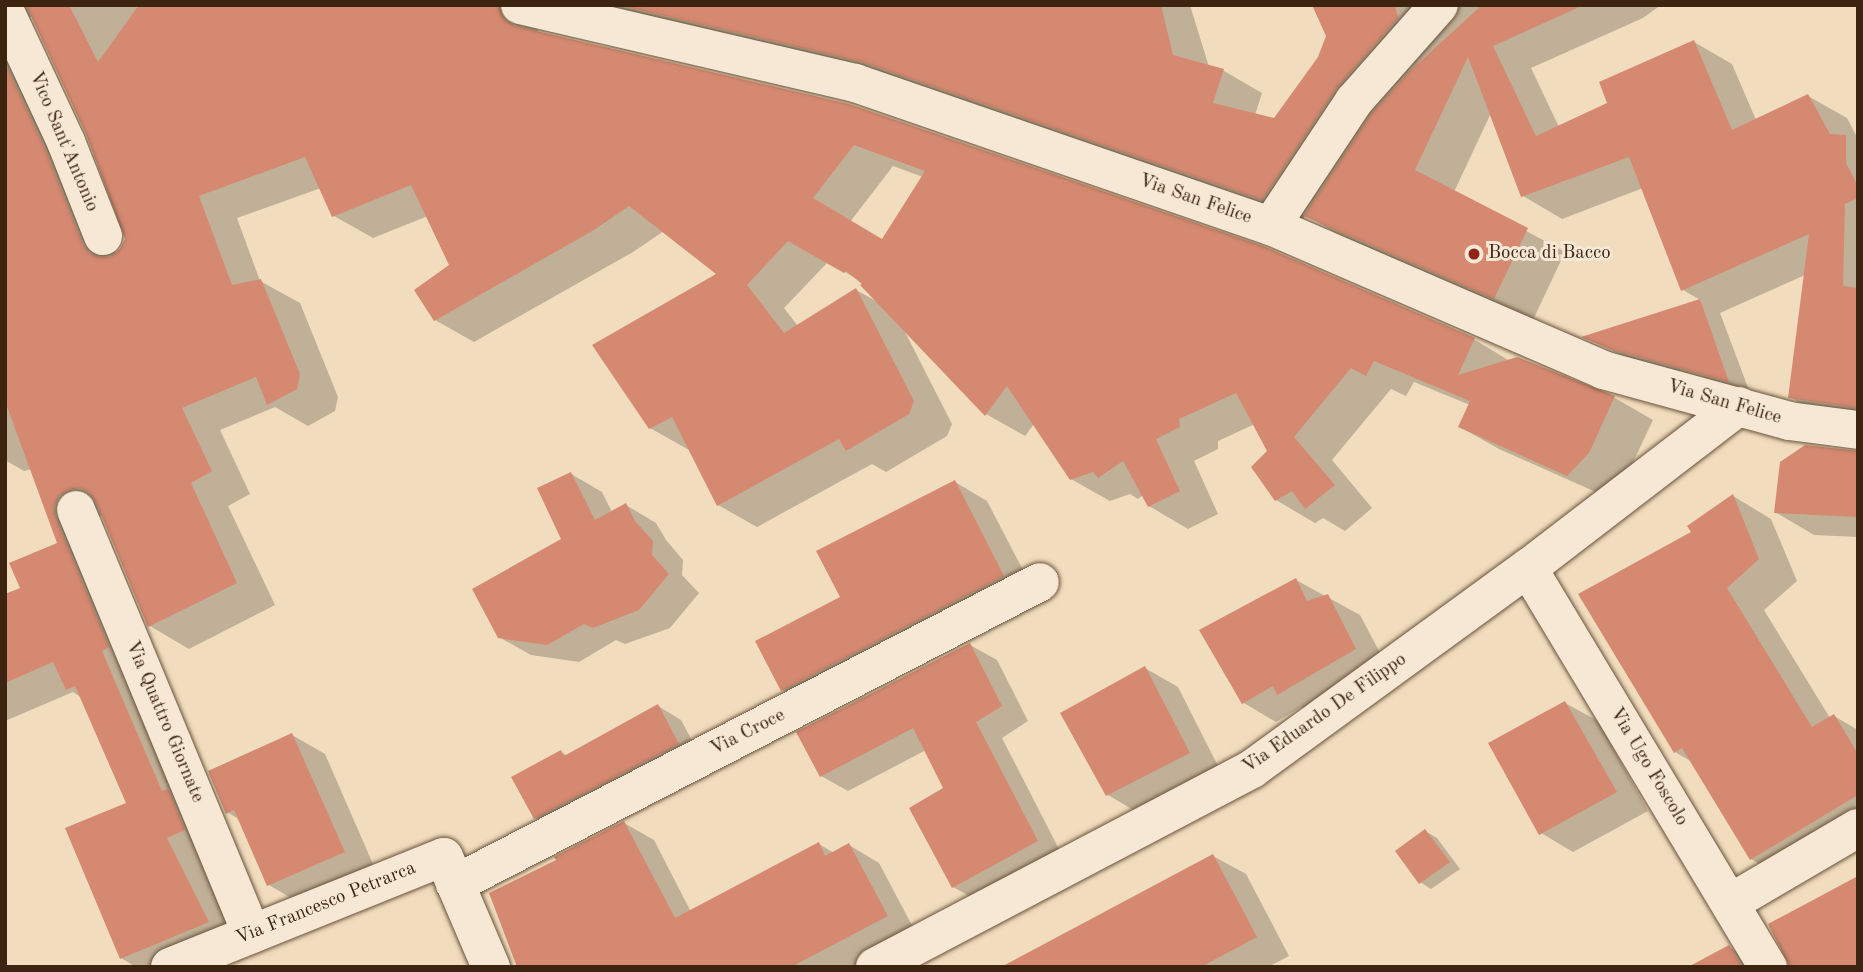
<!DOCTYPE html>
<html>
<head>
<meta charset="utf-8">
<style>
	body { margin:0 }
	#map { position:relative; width:1863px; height:972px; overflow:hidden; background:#f1dcbd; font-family:"Old Standard TT",serif }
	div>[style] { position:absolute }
	.shadow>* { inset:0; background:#0003 }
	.building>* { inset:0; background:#d68971 }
	.roads { filter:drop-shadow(0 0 2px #69523b) drop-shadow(0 0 2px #69523b) }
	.street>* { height:38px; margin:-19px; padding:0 19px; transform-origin:19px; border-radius:19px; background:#f6e8d4 }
	.dots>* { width:19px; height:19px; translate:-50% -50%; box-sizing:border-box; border:4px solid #f6e8d4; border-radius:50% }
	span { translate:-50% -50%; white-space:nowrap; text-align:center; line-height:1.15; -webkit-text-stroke:6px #f6e8d4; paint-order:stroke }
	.street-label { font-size:19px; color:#3c2410 }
	.poi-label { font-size:19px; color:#3c2410 }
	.left { translate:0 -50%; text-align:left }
	.frame { position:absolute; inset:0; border:7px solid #3c2410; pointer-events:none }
</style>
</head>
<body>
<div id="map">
	<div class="shadow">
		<div style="clip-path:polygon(evenodd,5px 5px,560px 5px,537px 24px,538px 33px,1262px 248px,1475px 340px,1510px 361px,1517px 359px,1615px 398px,1653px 420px,1627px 475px,1607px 497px,1499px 449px,1460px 427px,1470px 405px,1414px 382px,1406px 396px,1391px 389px,1332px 460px,1372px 508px,1345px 531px,1323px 518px,1315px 523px,1276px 500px,1270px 451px,1255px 424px,1218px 441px,1218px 449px,1194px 461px,1218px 514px,1188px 529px,1149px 506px,1143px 495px,1138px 499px,1130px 494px,1110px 501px,1071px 479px,1034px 424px,1025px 436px,986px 414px,904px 330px,952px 424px,947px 436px,886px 472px,872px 464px,757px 527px,718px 505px,689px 450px,650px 428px,719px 274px,664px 231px,633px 252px,474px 342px,435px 320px,451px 266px,428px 216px,373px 238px,334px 216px,321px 188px,237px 218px,260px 281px,300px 303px,338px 397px,335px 411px,308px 426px,275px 407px,220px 430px,250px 494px,228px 506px,275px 605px,189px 649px,150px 626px,103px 514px,98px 518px,247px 945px,193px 967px,136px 967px,121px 958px,128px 804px,82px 698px,73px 692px,5px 721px,5px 596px,22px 589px,59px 544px,32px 469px,24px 471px,5px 460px,5px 5px,33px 15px,87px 132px,126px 240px,116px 255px,25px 21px,33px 15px,5px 5px,893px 166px,923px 177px,883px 241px,850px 222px,893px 166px,5px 5px,828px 262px,862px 282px,876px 301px,856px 290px,798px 326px,784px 308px,828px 262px)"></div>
		<div style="clip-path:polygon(566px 5px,1190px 5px,1209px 67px,1224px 71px,1262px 93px,1255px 115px,1274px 120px,1319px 58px,1327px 36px,1314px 5px,1661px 5px,1643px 18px,1531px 68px,1559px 127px,1610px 104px,1694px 42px,1732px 64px,1756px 120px,1808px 96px,1847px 118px,1858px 139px,1858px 424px,1829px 420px,1790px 397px,1805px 275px,1720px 313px,1750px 393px,1635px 362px,1585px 337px,1702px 301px,1683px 290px,1643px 188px,1562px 219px,1523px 196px,1491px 113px,1454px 192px,1565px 252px,1533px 320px,1345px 238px,1305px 215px,1302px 221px)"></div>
		<div style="clip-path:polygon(1858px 451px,1858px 537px,1814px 535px,1775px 512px)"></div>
		<div style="clip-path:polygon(571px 474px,602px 492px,612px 512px,626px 505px,656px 523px,666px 540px,683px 560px,682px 575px,699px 593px,670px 628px,625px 644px,616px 640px,579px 662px,531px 655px,499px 637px,563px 540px)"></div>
		<div style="clip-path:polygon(955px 482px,987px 501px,1036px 595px,815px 709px,782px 690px,842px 598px)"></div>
		<div style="clip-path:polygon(1733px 496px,1771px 519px,1797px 581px,1764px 610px,1830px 718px,1834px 716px,1858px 730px,1858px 840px,1789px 881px,1751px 859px,1692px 762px,1675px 752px,1693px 532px)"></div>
		<div style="clip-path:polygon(1296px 580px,1360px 615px,1388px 668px,1311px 713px,1301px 707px,1276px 722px,1244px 703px,1201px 631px)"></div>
		<div style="clip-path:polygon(970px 645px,997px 660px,1028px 721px,1002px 738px,1063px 857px,980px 902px,953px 887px,945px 789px,926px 750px,848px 791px,821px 776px)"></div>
		<div style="clip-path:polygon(1145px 668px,1178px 687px,1221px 772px,1140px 814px,1108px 795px)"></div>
		<div style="clip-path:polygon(1565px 703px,1598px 721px,1648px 811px,1573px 852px,1541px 833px)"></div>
		<div style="clip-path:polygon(658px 706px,681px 720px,701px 757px,558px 831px,535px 818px,561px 752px,568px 756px)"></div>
		<div style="clip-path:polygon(292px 735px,325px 754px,376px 871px,301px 904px,269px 885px,240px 820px,227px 812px)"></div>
		<div style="clip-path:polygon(624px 823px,654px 840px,691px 912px,819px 844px,834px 853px,849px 845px,879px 863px,916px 933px,852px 967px,594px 967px,558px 861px)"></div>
		<div style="clip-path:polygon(1425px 831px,1437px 838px,1460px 869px,1431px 889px,1420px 882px)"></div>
		<div style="clip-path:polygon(1213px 856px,1246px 874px,1289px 956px,1268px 967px,1005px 967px)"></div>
		<div style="clip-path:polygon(1729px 947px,1764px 967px,1694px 967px)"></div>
	</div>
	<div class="building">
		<div style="clip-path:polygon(evenodd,26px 5px,69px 5px,98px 62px,139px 5px,499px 5px,505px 20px,515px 26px,849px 104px,1263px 246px,1475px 338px,1458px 375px,1517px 357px,1615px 396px,1589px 453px,1567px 476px,1458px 427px,1470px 401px,1374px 361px,1366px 376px,1351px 368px,1294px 437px,1335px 485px,1305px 509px,1292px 491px,1275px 501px,1251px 467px,1267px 451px,1236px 393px,1179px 419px,1180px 427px,1156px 439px,1180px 491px,1148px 507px,1123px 461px,1098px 478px,1093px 472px,1070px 480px,1007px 386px,985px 416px,860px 285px,862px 284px,846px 271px,844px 273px,788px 241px,747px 285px,784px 333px,856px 288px,914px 401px,909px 414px,846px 451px,839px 439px,717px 506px,672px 417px,649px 429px,592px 345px,716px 274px,629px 206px,594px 230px,434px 321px,414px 290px,449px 265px,411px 185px,332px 217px,305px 157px,199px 196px,232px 285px,261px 279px,300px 374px,297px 389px,267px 405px,256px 377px,182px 408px,212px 471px,191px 483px,237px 583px,148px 627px,96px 502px,90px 493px,80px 488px,68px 490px,59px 496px,54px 507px,56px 518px,109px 647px,102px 651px,162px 791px,168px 789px,185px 830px,167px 838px,209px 922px,120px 959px,65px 828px,126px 803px,75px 686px,66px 690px,53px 662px,5px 683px,5px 594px,20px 588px,9px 563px,57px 543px,5px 401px,5px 63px,46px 151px,83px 245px,89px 253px,99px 257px,110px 257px,120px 249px,125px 239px,86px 134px,26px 5px,854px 145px,925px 171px,882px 239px,813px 198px,854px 145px)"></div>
		<div style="clip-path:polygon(618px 5px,1161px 5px,1173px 55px,1224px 69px,1213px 103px,1274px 118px,1318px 57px,1326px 36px,1312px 5px,1395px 5px,1398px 18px,1336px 89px,1262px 200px,862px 62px)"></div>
		<div style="clip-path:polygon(1482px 5px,1584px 5px,1493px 46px,1536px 136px,1607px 103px,1599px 82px,1694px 40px,1732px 130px,1808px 94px,1830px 134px,1846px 135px,1846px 163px,1858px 186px,1858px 198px,1845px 204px,1843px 286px,1858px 288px,1858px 408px,1788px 398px,1809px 234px,1681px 291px,1629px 157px,1521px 197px,1468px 57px,1415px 170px,1528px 228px,1494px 299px,1304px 216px,1371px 114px,1411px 70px)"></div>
		<div style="clip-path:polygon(1700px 299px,1729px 382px,1610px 349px,1581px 337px)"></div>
		<div style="clip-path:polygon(1805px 445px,1858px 451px,1858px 517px,1774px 513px,1780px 462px)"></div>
		<div style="clip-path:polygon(571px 472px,595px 520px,626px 503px,635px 521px,653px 541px,652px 555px,669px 574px,639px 610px,593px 628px,584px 624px,547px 645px,498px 638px,472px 589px,561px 539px,537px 488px)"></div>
		<div style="clip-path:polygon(955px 480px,1004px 576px,781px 691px,755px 641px,840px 597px,816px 551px)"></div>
		<div style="clip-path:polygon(1733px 494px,1759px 559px,1727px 588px,1812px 727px,1834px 714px,1858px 754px,1858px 795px,1750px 860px,1682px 748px,1674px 753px,1578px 594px,1691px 532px,1687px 526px)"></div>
		<div style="clip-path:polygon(1296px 578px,1307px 601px,1328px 594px,1356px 649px,1277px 695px,1273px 686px,1242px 704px,1199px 630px)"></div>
		<div style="clip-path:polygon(970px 643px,1002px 706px,976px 722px,1038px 841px,952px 888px,909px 808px,943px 788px,913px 728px,820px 777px,796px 732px)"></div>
		<div style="clip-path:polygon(1145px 666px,1190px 753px,1106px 796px,1060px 713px)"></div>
		<div style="clip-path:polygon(1565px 701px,1617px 792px,1539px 835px,1488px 743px)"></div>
		<div style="clip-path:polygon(658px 704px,679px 744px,534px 819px,511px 777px,561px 750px,564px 756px)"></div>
		<div style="clip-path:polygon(292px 733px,345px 852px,267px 886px,234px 810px,226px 814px,208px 771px)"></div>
		<div style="clip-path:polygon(624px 821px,675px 918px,819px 842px,825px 856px,849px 843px,888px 916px,791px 967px,517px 967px,489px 893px,556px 860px,554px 857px)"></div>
		<div style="clip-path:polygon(1425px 829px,1450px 862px,1419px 884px,1395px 851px)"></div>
		<div style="clip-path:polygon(1213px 854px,1257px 937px,1201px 967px,1001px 967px)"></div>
		<div style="clip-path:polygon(1858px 876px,1858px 967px,1790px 967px,1768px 924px)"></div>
		<div style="clip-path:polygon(1729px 945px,1742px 967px,1688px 967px)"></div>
	</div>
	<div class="roads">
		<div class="street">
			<div style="left:520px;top:5px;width:344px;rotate:13.1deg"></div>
			<div style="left:855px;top:83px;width:440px;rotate:19deg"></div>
			<div style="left:1271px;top:226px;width:362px;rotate:23.4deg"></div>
			<div style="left:1603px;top:370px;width:193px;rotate:15.3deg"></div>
			<div style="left:1789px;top:421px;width:70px;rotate:7.4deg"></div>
			<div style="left:5px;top:11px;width:145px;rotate:65deg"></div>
			<div style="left:66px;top:142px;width:101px;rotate:68.5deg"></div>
			<div style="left:1271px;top:226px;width:150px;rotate:-56.4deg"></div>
			<div style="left:1354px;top:101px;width:128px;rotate:-48.5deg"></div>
			<div style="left:76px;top:510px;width:459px;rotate:67.5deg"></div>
			<div style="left:1528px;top:568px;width:466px;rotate:59deg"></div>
			<div style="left:455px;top:884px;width:658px;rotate:-27.3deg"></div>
			<div style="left:1730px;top:903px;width:148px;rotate:-30.4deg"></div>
			<div style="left:170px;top:967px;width:295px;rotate:-21.9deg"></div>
			<div style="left:444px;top:857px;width:120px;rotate:66.9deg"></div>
			<div style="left:875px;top:967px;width:426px;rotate:-27.7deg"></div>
			<div style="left:1252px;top:769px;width:341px;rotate:-36.1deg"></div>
			<div style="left:1528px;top:568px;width:266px;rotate:-37.5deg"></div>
		</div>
	</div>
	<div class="dots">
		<div style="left:1474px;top:254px;background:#8f2418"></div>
	</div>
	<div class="street-label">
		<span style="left:63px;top:142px;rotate:67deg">Vico Sant'Antonio</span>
		<span style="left:1195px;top:200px;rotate:19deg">Via San Felice</span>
		<span style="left:1724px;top:403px;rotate:16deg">Via San Felice</span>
		<span style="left:1325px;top:714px;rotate:-35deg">Via Eduardo De Filippo</span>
		<span style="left:164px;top:722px;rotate:67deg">Via Quattro Giornate</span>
		<span style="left:748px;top:733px;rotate:-27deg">Via Croce</span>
		<span style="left:1648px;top:767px;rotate:59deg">Via Ugo Foscolo</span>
		<span style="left:326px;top:904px;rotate:-22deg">Via Francesco Petrarca</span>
	</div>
	<div class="poi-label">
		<span class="left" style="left:1488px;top:254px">Bocca di Bacco</span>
	</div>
	<div class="frame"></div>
</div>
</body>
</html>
